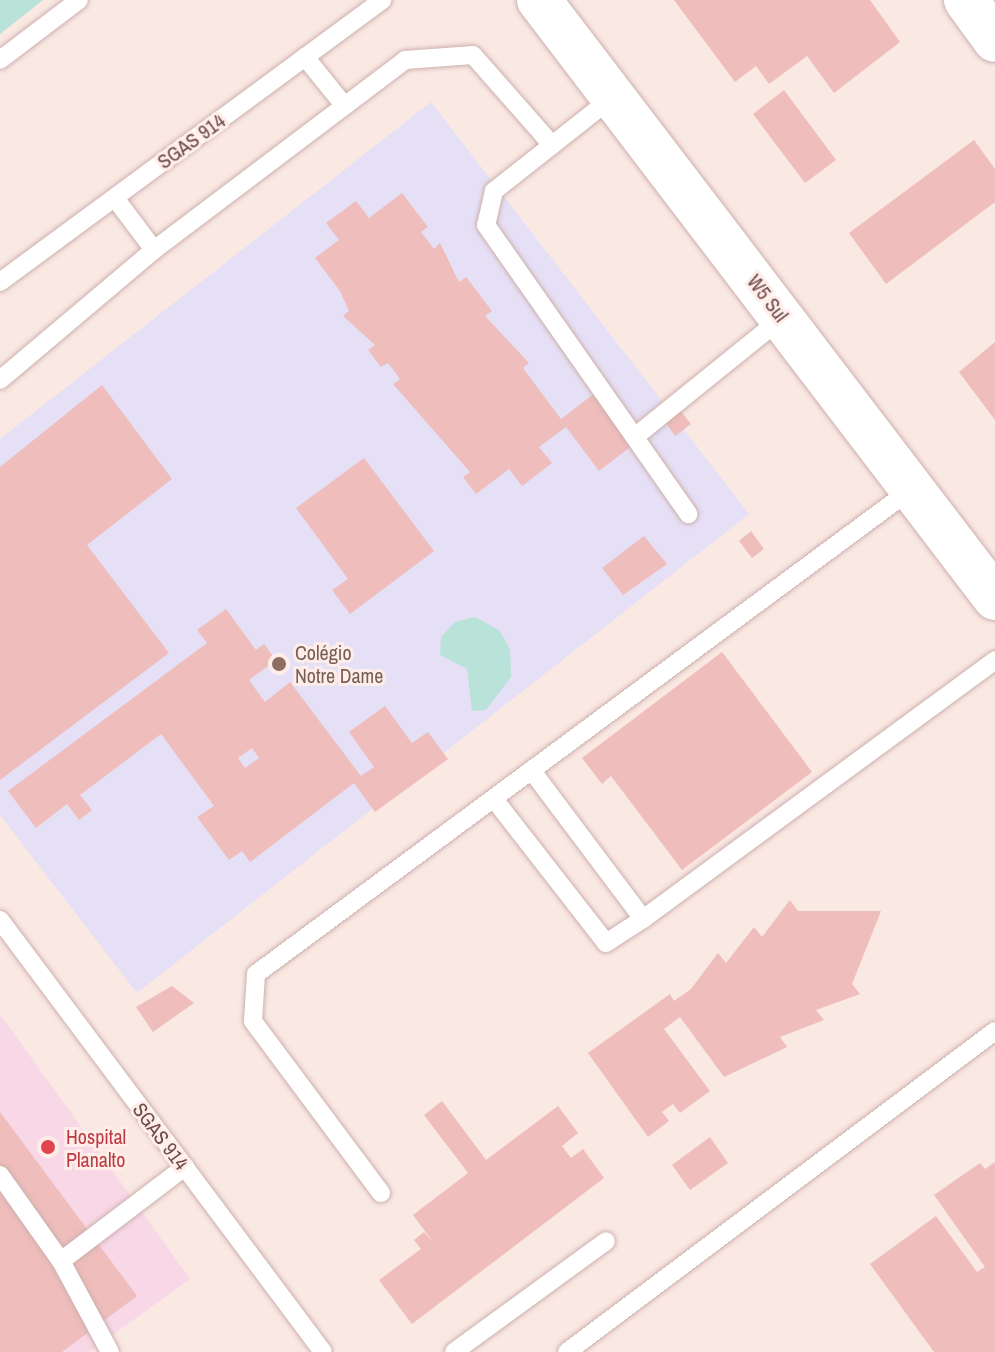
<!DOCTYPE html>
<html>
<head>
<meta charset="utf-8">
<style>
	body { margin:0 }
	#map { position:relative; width:995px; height:1352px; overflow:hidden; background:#fae8e3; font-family:"Archivo Narrow",sans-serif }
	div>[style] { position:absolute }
	.education>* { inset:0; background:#e6e0f6 }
	.medical>* { inset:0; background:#f8d7e7 }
	.water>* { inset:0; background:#b9e2d9 }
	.building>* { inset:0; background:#eebdbc }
	.roads { filter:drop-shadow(0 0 2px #cdb0ad) drop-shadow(0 0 2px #cdb0ad) }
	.service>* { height:18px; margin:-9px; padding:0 9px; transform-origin:9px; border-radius:9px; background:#fff }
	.secondary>* { height:44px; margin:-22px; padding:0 22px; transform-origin:22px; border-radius:22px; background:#fff }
	.dots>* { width:22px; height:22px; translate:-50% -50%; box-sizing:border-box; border:4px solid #feede9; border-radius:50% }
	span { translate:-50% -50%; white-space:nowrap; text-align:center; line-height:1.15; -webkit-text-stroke:6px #feede9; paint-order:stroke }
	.street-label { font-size:20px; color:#704b4c }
	.education-label { font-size:20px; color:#785e54 }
	.left { translate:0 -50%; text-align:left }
	.health-label { font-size:20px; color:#be3a42 }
</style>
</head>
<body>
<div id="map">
	<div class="education">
		<div style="clip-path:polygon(431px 102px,749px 514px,137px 993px,0 815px,0 439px)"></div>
	</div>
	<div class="medical">
		<div style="clip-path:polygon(0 1014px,190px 1279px,89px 1352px,0 1352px)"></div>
	</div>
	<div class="water">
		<div style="clip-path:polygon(0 0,43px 0,0 34px)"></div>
		<div style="clip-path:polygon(475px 617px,499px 630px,510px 649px,511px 677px,486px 710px,472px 711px,467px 669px,440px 655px,441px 637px,455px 622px)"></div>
	</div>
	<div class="building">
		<div style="clip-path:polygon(674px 0,870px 0,900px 42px,834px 93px,807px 56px,769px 84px,756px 66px,735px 82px)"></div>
		<div style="clip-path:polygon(784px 90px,836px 160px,805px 183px,753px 114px)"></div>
		<div style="clip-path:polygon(974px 140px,995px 169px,995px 202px,886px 284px,849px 233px)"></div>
		<div style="clip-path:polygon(402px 193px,428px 227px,421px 232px,434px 249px,440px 243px,459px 282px,466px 277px,492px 311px,485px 316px,529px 363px,523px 368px,561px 419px,595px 393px,633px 445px,599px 471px,566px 427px,539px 447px,552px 463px,522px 486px,509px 469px,476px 494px,463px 477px,470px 472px,393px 384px,400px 379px,388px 363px,381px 367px,368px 350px,375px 345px,343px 316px,349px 311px,340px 291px,315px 258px,339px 240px,326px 223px,356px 201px,369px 218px)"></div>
		<div style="clip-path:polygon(995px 342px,995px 420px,959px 372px)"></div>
		<div style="clip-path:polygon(102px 385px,172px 479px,87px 545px,169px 653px,0 780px,0 467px)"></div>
		<div style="clip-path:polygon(679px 409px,691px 424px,675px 436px,664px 420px)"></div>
		<div style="clip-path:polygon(364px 458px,434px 551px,350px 614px,332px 590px,348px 579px,296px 508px)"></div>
		<div style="clip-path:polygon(751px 531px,764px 549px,752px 558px,739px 541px)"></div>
		<div style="clip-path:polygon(644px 536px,667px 564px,623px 595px,602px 568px)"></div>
		<div style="clip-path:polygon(evenodd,226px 609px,256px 650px,264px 644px,276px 660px,249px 680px,265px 702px,290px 682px,361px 776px,374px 767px,349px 732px,385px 706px,412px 743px,428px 732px,448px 759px,375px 812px,354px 783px,250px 862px,242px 851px,229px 860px,197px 817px,214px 806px,161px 734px,80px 795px,92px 810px,79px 820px,67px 804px,36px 828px,8px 791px,207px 643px,197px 630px,226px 609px,252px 748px,259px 758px,245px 768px,238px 758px,252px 748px)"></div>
		<div style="clip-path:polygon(722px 652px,812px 772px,682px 870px,611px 776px,602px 784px,582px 758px)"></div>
		<div style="clip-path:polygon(790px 900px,798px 911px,881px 911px,852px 984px,860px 994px,816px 1010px,824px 1020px,780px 1037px,787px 1047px,724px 1077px,680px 1017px,664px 1029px,710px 1091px,680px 1113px,673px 1104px,662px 1112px,669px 1121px,648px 1137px,588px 1053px,670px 994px,674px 1001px,691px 989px,718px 953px,726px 963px,754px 927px,762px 937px)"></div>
		<div style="clip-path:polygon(172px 986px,194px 1003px,153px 1032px,136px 1007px)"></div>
		<div style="clip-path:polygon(442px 1101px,486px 1160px,558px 1106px,578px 1133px,562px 1146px,571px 1158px,583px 1149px,604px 1178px,412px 1324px,379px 1280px,421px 1249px,414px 1240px,424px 1232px,433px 1242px,413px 1215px,468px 1173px,424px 1115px)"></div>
		<div style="clip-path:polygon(0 1112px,137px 1296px,62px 1352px,0 1352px)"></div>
		<div style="clip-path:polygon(710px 1137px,728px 1163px,690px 1190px,672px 1165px)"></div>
		<div style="clip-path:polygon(995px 1162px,995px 1352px,934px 1352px,870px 1264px,936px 1216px,977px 1272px,985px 1267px,934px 1195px,980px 1163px,985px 1169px)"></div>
	</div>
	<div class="roads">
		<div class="service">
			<div style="left:305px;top:57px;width:60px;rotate:51deg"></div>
			<div style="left:0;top:60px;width:99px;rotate:-37.2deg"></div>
			<div style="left:613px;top:97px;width:152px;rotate:141.7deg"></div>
			<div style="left:494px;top:191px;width:35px;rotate:103deg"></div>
			<div style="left:486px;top:225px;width:353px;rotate:55deg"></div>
			<div style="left:115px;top:198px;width:65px;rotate:53.1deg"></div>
			<div style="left:0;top:282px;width:475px;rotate:-36.4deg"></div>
			<div style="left:0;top:380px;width:202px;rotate:-40.2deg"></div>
			<div style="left:154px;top:250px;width:315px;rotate:-37.1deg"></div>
			<div style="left:405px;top:60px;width:68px;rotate:-4.2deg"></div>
			<div style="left:473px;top:55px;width:120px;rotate:48.7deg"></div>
			<div style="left:637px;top:435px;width:188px;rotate:-38.9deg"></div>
			<div style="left:532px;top:771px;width:185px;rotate:53.1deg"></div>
			<div style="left:643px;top:919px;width:437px;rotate:-36.3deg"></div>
			<div style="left:494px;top:799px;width:182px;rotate:52.1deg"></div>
			<div style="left:606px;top:943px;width:44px;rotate:-33deg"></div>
			<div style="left:0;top:920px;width:539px;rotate:53.22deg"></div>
			<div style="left:0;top:1175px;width:105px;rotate:54.7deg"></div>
			<div style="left:61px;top:1261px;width:103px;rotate:61.7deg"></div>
			<div style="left:381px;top:1193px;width:214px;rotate:-126.7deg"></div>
			<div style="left:253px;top:1021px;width:47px;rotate:-86.3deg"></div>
			<div style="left:256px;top:974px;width:817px;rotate:-36.49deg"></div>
			<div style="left:61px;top:1261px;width:156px;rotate:-37.2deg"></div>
			<div style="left:454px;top:1352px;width:188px;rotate:-36.1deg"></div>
			<div style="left:567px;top:1352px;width:535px;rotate:-36.87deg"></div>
		</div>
		<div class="secondary">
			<div style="left:539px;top:0;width:752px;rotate:52.67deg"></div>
			<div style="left:966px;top:0;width:49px;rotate:54.1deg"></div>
		</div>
	</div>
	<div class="dots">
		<div style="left:279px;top:664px;background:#8d6e63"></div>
		<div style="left:48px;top:1147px;background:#e0444e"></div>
	</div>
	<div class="street-label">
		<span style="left:191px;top:141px;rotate:-36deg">SGAS 914</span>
		<span style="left:768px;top:298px;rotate:53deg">W5 Sul</span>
		<span style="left:161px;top:1136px;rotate:53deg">SGAS 914</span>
	</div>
	<div class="education-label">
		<span class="left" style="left:295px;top:664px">Colégio<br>Notre Dame</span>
	</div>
	<div class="health-label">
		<span class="left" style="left:66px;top:1148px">Hospital<br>Planalto</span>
	</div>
</div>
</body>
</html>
